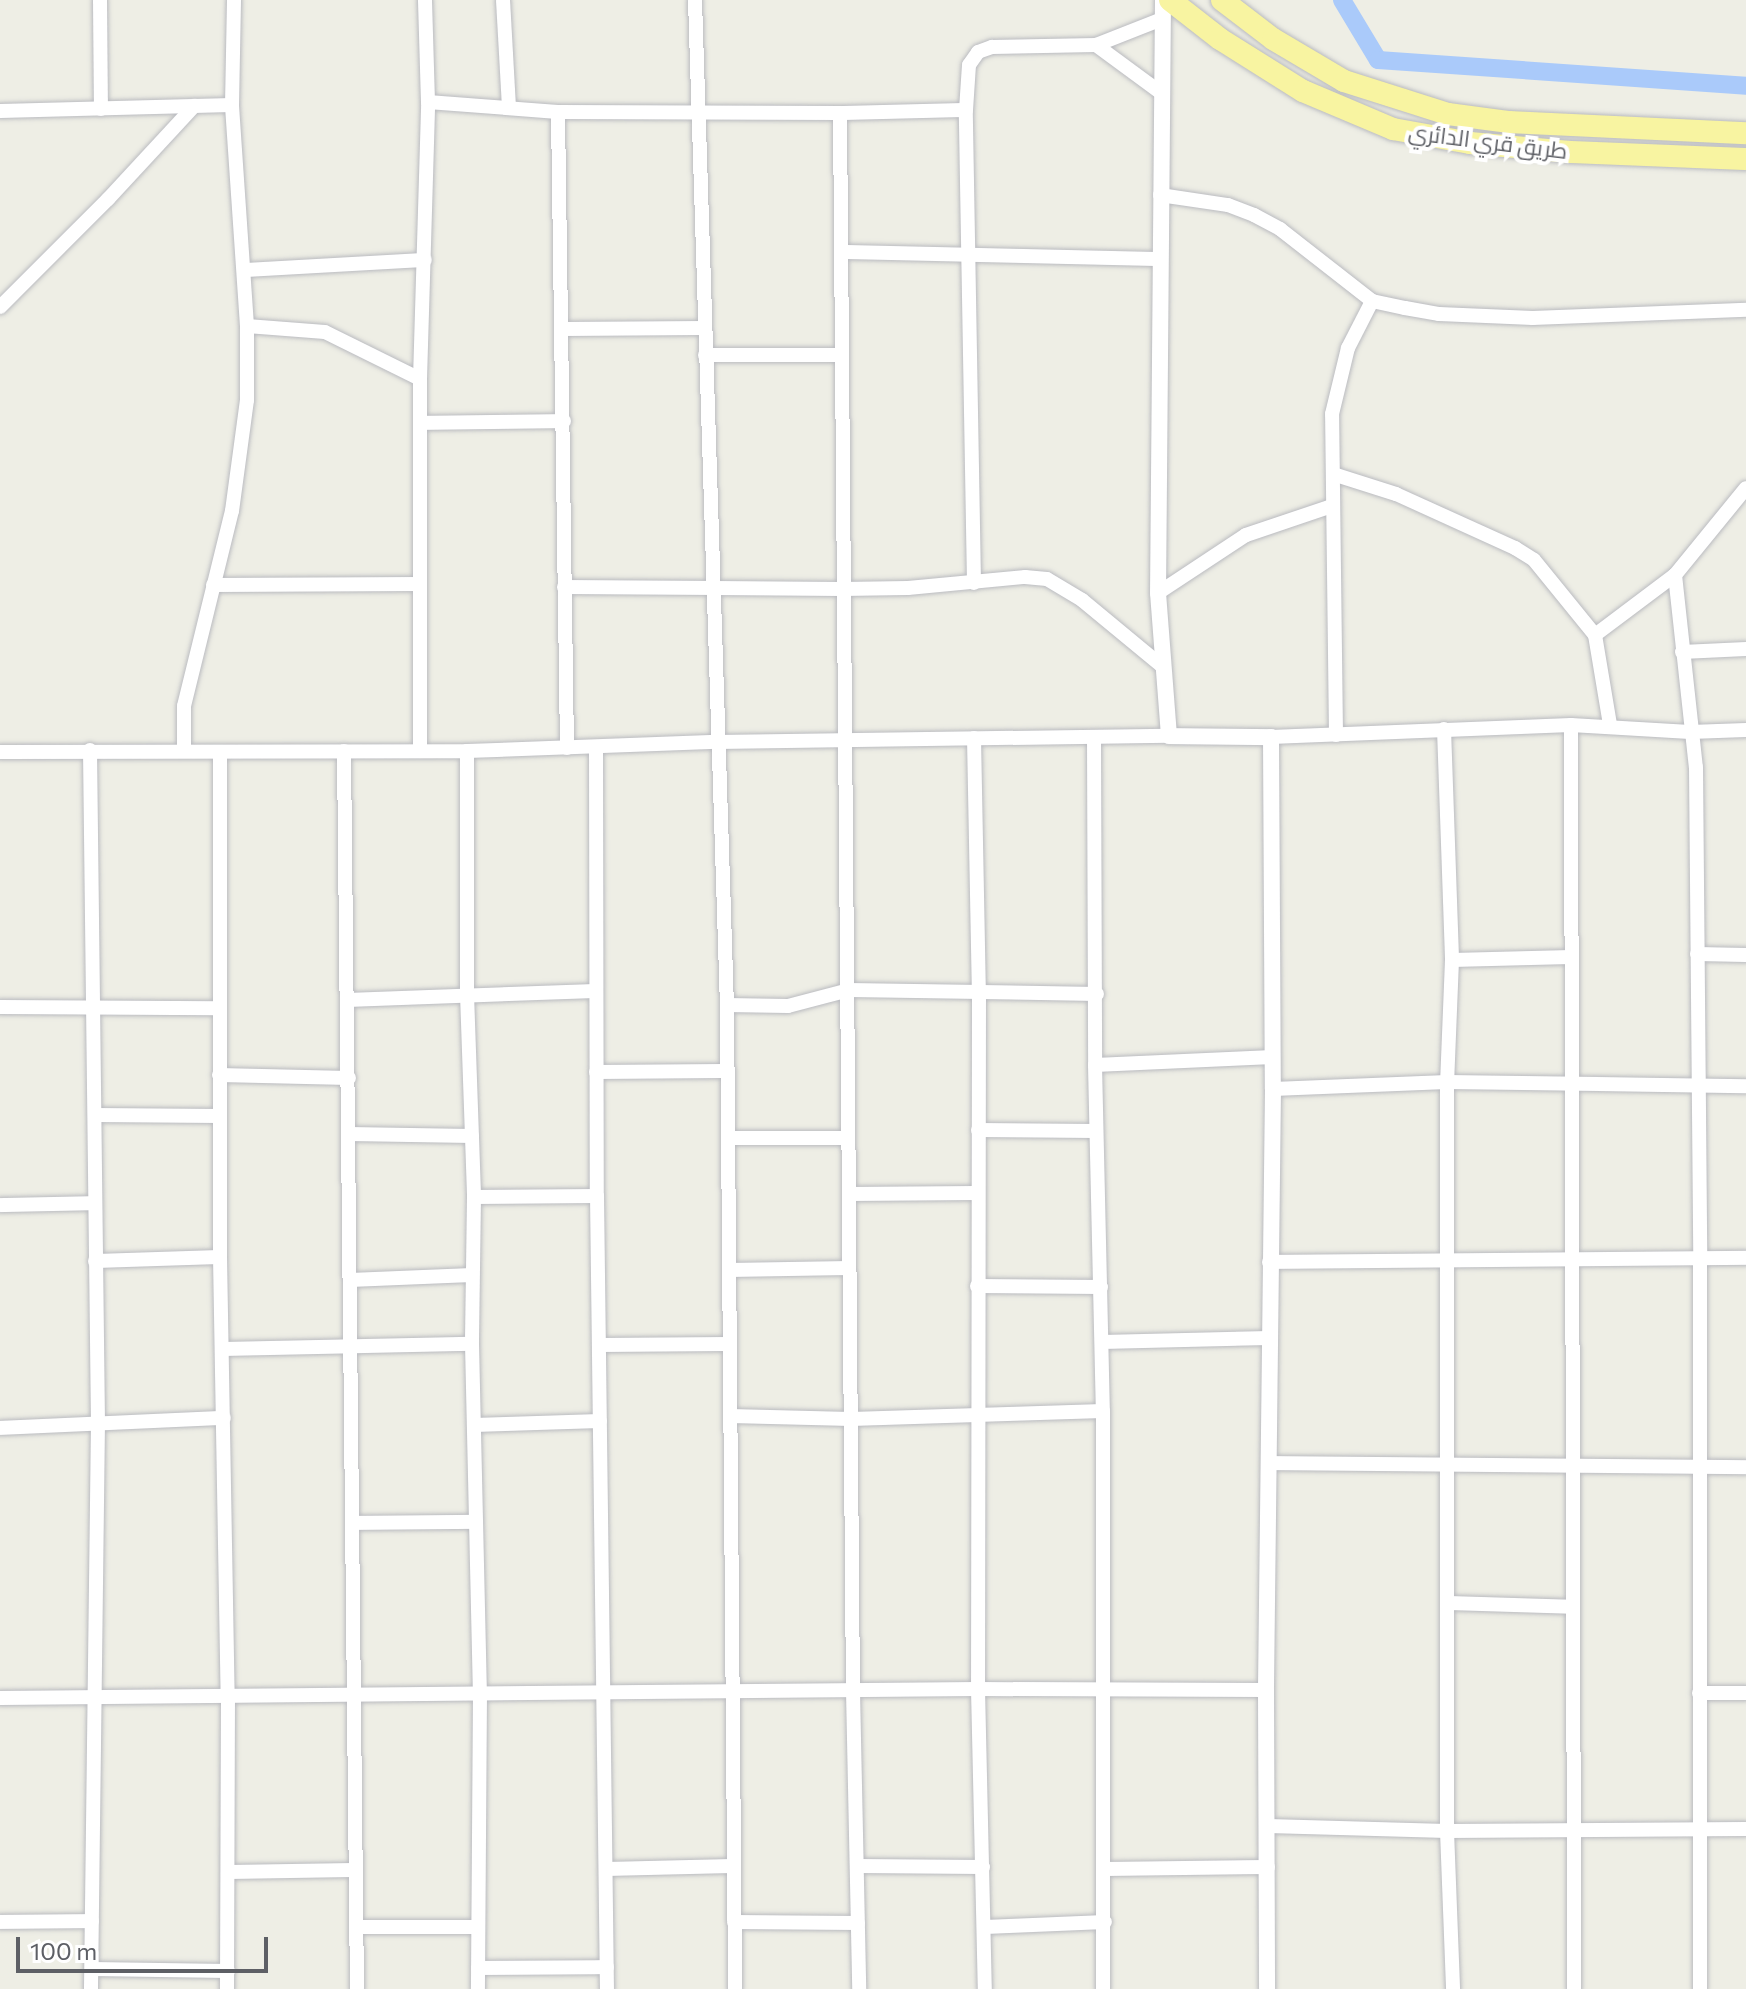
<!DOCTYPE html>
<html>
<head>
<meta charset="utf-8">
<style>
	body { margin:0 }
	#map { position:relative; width:1746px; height:1989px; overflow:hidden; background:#eeeee5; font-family:Commissioner,Cairo,sans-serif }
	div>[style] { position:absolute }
	.canal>* { height:18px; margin:-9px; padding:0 9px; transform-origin:9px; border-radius:9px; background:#aacafa }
	.roads { filter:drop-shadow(0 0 2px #babbc0) drop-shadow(0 0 2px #babbc0) }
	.minor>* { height:14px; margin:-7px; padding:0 7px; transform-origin:7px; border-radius:7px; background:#fff }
	.tertiary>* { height:16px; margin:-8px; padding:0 8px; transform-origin:8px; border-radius:8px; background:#fff }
	.trunk>* { height:22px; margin:-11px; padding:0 11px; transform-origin:11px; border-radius:11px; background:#f8f4a1 }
	span { translate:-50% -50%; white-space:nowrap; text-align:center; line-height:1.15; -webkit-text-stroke:8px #fff; paint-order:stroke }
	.street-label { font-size:22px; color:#5d5f65 }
	.scale { position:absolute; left:16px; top:1937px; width:252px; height:36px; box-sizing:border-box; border:4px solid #5d5f65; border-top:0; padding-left:10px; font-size:24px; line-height:28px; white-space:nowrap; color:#5d5f65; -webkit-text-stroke:6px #fff; paint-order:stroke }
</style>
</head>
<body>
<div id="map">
	<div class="canal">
		<div style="left:1342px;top:0;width:70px;rotate:59deg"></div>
		<div style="left:1378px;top:60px;width:369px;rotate:4deg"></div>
	</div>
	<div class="roads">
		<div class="minor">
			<div style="left:100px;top:0;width:109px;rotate:89.5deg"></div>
			<div style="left:503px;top:0;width:107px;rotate:86.8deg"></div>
			<div style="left:695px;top:0;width:1006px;rotate:88.18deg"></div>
			<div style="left:727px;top:1005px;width:984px;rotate:89.53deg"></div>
			<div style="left:1096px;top:45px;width:81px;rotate:36.4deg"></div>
			<div style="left:428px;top:102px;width:130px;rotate:4.4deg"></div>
			<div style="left:558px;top:112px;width:282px;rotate:0.2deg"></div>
			<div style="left:840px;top:113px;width:1578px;rotate:89.53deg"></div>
			<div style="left:853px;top:1691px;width:298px;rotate:88.8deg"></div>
			<div style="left:0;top:111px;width:232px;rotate:-1.5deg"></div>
			<div style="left:558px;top:112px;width:636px;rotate:89.19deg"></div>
			<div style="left:840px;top:113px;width:126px;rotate:-1.4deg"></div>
			<div style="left:1160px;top:195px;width:69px;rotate:8.4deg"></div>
			<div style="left:1228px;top:205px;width:28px;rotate:21deg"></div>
			<div style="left:1254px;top:215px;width:30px;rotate:28deg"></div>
			<div style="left:1280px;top:229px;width:117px;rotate:38deg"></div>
			<div style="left:1372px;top:301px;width:34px;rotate:12deg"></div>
			<div style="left:1405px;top:308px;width:35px;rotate:10deg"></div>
			<div style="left:1439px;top:314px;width:94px;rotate:2.4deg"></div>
			<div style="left:1533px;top:318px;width:213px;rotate:-2.2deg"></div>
			<div style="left:843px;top:252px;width:317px;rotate:1.3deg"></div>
			<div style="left:244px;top:270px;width:181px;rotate:-3.2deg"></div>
			<div style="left:0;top:307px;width:153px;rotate:-45deg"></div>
			<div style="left:108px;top:199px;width:127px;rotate:-47.2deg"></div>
			<div style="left:247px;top:326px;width:78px;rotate:4.4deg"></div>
			<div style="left:325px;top:332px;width:106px;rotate:26.3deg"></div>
			<div style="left:563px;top:329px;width:141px;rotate:-0.4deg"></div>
			<div style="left:705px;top:355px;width:136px"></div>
			<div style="left:420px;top:423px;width:144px;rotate:-0.8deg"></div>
			<div style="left:1333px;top:474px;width:66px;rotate:17.6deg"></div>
			<div style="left:1396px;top:494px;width:131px;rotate:24.4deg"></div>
			<div style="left:1515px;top:548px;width:22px;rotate:32deg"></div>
			<div style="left:1534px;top:560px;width:97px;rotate:50.9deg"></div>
			<div style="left:1595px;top:635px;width:91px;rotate:80.5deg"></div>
			<div style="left:1675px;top:575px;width:193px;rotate:83.8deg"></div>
			<div style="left:1696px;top:767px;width:491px;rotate:89.5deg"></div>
			<div style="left:1700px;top:1258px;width:731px;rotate:90deg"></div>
			<div style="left:974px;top:583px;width:473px;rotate:-91deg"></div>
			<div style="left:966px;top:110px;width:45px;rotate:-86.2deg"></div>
			<div style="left:969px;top:65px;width:16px;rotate:-55deg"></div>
			<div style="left:978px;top:52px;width:15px;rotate:-20deg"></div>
			<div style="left:992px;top:47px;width:104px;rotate:-1.1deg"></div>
			<div style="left:1096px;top:45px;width:71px;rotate:-21.5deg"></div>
			<div style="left:213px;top:585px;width:207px;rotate:-0.3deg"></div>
			<div style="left:564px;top:587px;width:278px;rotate:0.4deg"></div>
			<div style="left:842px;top:589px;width:66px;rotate:-0.9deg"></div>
			<div style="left:908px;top:588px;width:118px;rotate:-5.4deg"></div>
			<div style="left:1025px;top:577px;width:22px;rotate:5deg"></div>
			<div style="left:1047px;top:579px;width:41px;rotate:31deg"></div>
			<div style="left:1082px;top:600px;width:105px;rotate:39.6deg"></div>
			<div style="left:1158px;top:593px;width:105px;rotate:-33.4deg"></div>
			<div style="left:1246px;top:535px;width:91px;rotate:-18.6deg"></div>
			<div style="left:1595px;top:635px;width:100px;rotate:-36.9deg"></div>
			<div style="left:1675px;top:575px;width:112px;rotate:-50.8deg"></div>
			<div style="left:1682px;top:652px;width:64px;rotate:-2.7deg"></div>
			<div style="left:1571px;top:725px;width:1264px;rotate:89.86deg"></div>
			<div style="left:1444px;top:729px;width:231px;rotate:88deg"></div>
			<div style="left:1452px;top:960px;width:122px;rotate:92.3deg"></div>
			<div style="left:1447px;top:1082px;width:749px;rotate:90deg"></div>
			<div style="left:1447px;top:1831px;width:158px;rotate:87.8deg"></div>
			<div style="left:1336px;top:735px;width:321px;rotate:-90.7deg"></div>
			<div style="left:1332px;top:414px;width:68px;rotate:-76.4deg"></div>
			<div style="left:1348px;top:348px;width:53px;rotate:-62.9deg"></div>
			<div style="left:1094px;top:737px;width:328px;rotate:89.8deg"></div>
			<div style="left:1095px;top:1065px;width:346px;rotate:88.7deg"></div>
			<div style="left:1103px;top:1411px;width:578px;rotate:90deg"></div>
			<div style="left:1271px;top:737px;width:300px;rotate:-2.3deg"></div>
			<div style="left:1571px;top:725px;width:119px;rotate:3.4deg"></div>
			<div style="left:1690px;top:732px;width:56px;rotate:-2deg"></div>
			<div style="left:974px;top:738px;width:255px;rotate:88.9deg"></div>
			<div style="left:979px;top:993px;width:696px;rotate:90.08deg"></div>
			<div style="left:978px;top:1689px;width:300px;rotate:88.7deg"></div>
			<div style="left:596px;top:748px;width:448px;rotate:89.9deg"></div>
			<div style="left:597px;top:1196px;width:793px;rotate:89.28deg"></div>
			<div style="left:90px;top:750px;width:672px;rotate:89.32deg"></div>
			<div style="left:98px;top:1422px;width:567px;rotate:90.71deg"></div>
			<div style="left:184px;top:751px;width:45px;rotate:-90deg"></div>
			<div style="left:184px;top:706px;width:201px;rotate:-76.2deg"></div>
			<div style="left:232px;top:511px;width:112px;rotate:-82.3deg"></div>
			<div style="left:247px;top:400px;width:74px;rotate:-90deg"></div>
			<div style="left:247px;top:326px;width:222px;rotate:-93.9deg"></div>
			<div style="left:232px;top:105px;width:105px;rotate:-88.9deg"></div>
			<div style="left:344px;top:751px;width:1238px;rotate:89.4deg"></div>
			<div style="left:420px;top:751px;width:372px;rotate:-90deg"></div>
			<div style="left:420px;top:379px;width:277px;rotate:-88.3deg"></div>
			<div style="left:428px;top:102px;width:102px;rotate:-91.7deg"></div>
			<div style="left:467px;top:751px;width:243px;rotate:90deg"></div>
			<div style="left:467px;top:994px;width:203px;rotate:88deg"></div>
			<div style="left:474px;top:1197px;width:147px;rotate:90.8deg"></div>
			<div style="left:472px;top:1344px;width:349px;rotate:88.7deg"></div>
			<div style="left:480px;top:1693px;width:296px;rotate:90.4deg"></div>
			<div style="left:0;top:752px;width:467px;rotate:-0.1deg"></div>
			<div style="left:467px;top:751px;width:250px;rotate:-2.1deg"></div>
			<div style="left:717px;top:742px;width:452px;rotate:-0.8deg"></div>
			<div style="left:220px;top:752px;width:505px;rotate:90deg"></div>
			<div style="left:220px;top:1257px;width:439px;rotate:89deg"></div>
			<div style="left:228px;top:1696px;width:293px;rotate:90.2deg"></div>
			<div style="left:1697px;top:954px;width:49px;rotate:1.2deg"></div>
			<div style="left:1452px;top:960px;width:119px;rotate:-1.4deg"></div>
			<div style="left:347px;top:1000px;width:248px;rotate:-2.1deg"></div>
			<div style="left:727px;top:1005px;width:61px;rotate:0.9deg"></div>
			<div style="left:788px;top:1006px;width:63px;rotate:-14.7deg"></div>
			<div style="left:849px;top:990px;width:248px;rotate:0.9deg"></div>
			<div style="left:0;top:1007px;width:219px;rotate:0.3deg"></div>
			<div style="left:1095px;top:1065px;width:178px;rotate:-2.6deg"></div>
			<div style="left:596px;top:1072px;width:130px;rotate:-0.4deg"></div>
			<div style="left:219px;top:1075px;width:130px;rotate:1.3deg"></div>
			<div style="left:1273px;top:1089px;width:174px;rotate:-2.3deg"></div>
			<div style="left:1447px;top:1082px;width:299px;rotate:0.8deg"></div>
			<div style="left:95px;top:1115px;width:124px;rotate:0.5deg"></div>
			<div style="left:978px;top:1130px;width:118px;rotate:0.5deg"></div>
			<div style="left:349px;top:1134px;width:123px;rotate:0.9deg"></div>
			<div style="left:728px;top:1138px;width:119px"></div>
			<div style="left:849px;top:1194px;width:127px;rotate:-0.5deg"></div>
			<div style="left:474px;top:1197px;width:123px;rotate:-0.5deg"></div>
			<div style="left:0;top:1205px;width:94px;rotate:-1.2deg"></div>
			<div style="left:95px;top:1261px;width:125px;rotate:-1.8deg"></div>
			<div style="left:1269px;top:1262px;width:477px;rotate:-0.5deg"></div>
			<div style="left:729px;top:1270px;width:120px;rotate:-1deg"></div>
			<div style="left:350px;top:1280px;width:122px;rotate:-2.3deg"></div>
			<div style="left:977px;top:1286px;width:124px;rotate:0.5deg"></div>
			<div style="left:1102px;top:1342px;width:167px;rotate:-1.4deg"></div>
			<div style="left:600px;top:1345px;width:129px;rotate:-0.4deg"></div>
			<div style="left:223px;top:1349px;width:249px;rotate:-1.2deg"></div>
			<div style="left:730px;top:1416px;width:121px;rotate:1.4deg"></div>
			<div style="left:851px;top:1419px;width:252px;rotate:-1.8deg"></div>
			<div style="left:474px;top:1425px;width:126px;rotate:-1.8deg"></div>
			<div style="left:0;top:1428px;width:224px;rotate:-2.6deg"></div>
			<div style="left:1269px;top:1463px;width:477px;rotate:0.5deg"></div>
			<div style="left:352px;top:1523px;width:124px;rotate:-0.5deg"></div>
			<div style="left:1448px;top:1603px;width:124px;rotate:1.8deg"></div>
			<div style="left:1699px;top:1693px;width:47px"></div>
			<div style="left:0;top:1698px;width:978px;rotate:-0.53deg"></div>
			<div style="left:978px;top:1689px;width:288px;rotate:0.2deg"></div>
			<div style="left:1268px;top:1826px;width:179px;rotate:1.6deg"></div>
			<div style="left:1447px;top:1831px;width:299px;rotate:-0.4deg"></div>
			<div style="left:857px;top:1866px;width:126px;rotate:0.5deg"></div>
			<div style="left:606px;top:1869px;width:126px;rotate:-1.4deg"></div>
			<div style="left:1105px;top:1869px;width:163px;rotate:-0.7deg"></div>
			<div style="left:229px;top:1872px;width:124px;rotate:-0.9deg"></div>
			<div style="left:0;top:1922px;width:92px;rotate:-0.6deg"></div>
			<div style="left:734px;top:1922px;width:124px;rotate:0.5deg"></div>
			<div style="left:357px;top:1927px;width:120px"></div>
			<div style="left:985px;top:1927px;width:120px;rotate:-2.4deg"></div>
			<div style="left:478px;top:1968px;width:129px;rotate:-0.4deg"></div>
			<div style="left:92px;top:1969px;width:136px;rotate:0.8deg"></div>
		</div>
		<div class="tertiary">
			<div style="left:1163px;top:0;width:593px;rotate:90.48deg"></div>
			<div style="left:1158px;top:593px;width:143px;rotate:85.6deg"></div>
			<div style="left:1169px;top:736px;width:102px;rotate:0.6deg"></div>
			<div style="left:1271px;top:737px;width:352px;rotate:89.7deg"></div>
			<div style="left:1273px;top:1089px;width:601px;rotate:90.67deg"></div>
			<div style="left:1266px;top:1690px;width:299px;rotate:89.8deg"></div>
		</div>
		<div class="trunk">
			<div style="left:1170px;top:0;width:63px;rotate:38deg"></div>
			<div style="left:1220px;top:39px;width:98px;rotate:32.1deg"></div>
			<div style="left:1303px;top:91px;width:98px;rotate:22.9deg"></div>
			<div style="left:1393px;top:129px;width:78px;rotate:10.3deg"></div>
			<div style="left:1470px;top:143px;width:100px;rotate:5.1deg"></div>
			<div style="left:1570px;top:152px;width:176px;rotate:2.3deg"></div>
			<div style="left:1222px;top:0;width:64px;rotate:37.4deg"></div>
			<div style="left:1273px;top:39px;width:82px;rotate:30.6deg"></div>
			<div style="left:1344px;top:81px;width:109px;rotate:17.6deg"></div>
			<div style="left:1448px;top:114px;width:62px;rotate:7.5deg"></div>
			<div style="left:1509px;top:122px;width:237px;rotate:2.7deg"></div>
		</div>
	</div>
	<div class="street-label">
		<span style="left:1488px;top:141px;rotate:7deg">طريق قري الدائري</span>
	</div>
	<div class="scale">100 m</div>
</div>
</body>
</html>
